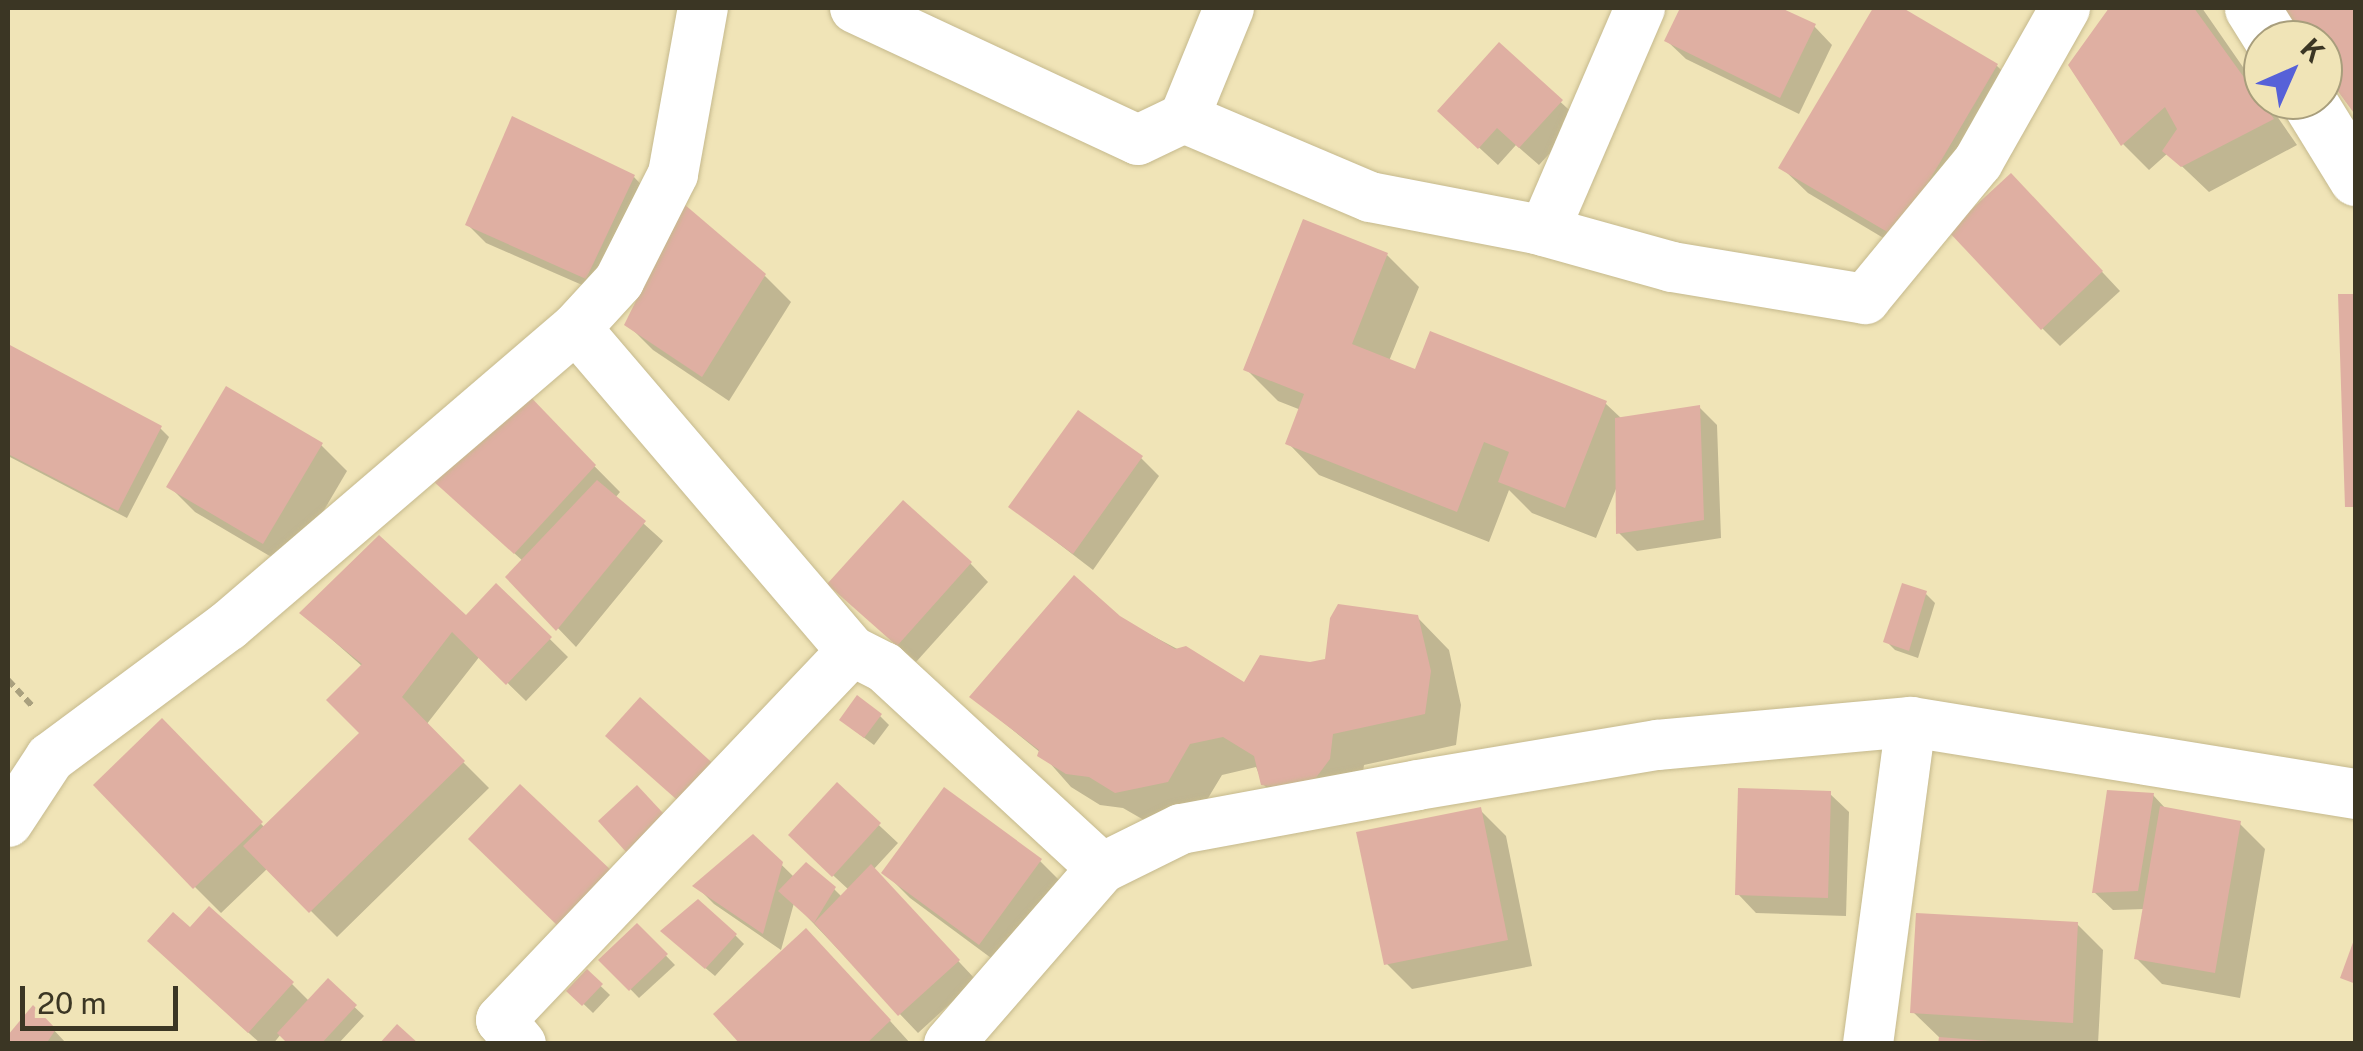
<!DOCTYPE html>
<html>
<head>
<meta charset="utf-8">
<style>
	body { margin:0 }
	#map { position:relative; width:2363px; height:1051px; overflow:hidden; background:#f0e4b7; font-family:"Public Sans",sans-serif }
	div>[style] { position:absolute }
	.shadow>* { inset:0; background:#0003 }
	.building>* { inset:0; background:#dfafa2 }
	.path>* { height:6px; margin-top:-3px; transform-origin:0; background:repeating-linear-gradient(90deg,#a9a07e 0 8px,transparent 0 13px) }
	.roads { filter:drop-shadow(0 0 2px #c5b98d) drop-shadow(0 0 2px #c5b98d) }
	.minor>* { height:50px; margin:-25px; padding:0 25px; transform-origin:25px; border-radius:25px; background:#fff }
	.tertiary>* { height:55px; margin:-27.5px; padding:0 27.5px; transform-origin:27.5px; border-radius:27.5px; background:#fff }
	span { translate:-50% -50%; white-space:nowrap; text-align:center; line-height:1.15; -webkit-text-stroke:9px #f0e4b7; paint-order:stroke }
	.frame { position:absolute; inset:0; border:10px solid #3b3624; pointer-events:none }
	.north { position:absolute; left:2243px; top:20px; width:100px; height:100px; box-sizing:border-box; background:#f0e4b7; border:2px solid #a89e7c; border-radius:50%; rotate:45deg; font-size:28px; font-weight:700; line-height:40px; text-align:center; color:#3b3624 }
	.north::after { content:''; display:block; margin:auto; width:35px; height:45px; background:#5661d8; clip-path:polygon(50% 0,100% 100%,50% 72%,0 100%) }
	.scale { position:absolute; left:20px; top:986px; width:158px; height:45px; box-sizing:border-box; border:5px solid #3b3624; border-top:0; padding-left:12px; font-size:30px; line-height:35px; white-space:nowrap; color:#3b3624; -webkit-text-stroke:8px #f0e4b7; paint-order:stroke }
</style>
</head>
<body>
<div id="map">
	<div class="shadow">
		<div style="clip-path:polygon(1683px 8px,1775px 8px,1814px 26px,1832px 45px,1799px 114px,1686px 59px,1667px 41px)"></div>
		<div style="clip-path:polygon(1876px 8px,1898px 8px,1997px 66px,2023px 91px,1922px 261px,1808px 193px,1782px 168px)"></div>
		<div style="clip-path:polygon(2112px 8px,2202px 8px,2297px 145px,2209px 192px,2168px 153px,2149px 170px,2123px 144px,2071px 65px)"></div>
		<div style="clip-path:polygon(1500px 46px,1580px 120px,1539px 165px,1516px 145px,1498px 165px,1459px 129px)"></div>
		<div style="clip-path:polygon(634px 177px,652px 196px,605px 295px,486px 243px,468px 225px)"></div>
		<div style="clip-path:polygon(2029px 194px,2120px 291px,2060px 346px,2042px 328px)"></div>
		<div style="clip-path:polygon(1387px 255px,1419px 287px,1389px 361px,1416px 372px,1605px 403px,1622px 419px,1699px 407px,1717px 425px,1721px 538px,1637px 551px,1618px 532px,1618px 484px,1596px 538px,1532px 513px,1509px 490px,1489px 542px,1319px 475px,1288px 443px,1301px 410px,1278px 401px,1246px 369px)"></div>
		<div style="clip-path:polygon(765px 276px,791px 302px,729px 401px,653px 350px,627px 324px)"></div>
		<div style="clip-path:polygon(8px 347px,160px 428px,169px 437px,127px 518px,8px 456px)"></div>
		<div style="clip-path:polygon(521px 392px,620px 492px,615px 498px,663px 541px,576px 647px,509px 577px,524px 562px,451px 496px)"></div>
		<div style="clip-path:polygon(321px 445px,347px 471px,290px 568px,195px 512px,169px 486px)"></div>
		<div style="clip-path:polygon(1141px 458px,1159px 476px,1093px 570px,1011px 507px)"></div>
		<div style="clip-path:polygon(970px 563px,988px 582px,916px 662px,849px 602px)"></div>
		<div style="clip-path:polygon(497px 587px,568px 657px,526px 701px,480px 656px,426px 725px,489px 788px,337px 937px,268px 868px,221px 913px,195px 887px,162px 721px,265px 828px,362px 733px,363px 667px,302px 613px,467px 620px)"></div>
		<div style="clip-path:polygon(1926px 594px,1935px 603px,1918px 658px,1895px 650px,1886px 641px)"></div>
		<div style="clip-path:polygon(1417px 617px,1449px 650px,1461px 705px,1456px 745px,1364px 765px,1360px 792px,1295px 816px,1263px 784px,1256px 767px,1222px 775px,1199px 813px,1149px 823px,1123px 808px,1100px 805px,1071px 787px,1041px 753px,972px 697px,1119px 618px,1245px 685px,1327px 661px)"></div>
		<div style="clip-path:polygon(880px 716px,889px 725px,874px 745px,851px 728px)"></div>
		<div style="clip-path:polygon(837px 786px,898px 843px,873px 870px,976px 980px,918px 1033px,794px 903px,781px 950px,714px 904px,696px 886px,753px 837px,794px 877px,834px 889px,842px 897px,849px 890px,809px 853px)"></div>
		<div style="clip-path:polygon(1830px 794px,1849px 812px,1846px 916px,1756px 913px,1738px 894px)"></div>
		<div style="clip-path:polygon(2153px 795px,2166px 809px,2239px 823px,2265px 849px,2240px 998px,2162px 984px,2136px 958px,2145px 909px,2113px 910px,2094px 892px)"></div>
		<div style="clip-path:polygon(1480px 810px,1506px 836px,1532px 966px,1412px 989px,1386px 963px)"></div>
		<div style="clip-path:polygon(1040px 861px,1066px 887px,1006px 969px,910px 898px,884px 872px)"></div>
		<div style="clip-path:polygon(2077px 924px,2103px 950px,2098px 1044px,1941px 1044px,1941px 1039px,1913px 1012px)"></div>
		<div style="clip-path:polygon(637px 926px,675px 965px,639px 998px,602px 960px)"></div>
		<div style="clip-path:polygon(190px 931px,292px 984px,310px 1002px,328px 982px,364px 1016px,338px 1044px,291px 1044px,281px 1034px,273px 1044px,261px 1044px,168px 959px)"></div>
		<div style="clip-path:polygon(735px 935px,744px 944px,715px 976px,672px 940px)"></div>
		<div style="clip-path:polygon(832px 957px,911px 1044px,743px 1044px)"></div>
		<div style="clip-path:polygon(587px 973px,610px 995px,593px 1013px,570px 991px)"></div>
		<div style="clip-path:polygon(34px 1009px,67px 1044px,8px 1044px,8px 1037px)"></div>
	</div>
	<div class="building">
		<div style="clip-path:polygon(1680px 8px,1781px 8px,1816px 24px,1780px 98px,1664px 41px)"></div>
		<div style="clip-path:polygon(1873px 8px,1903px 8px,1998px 64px,1896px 237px,1778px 168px)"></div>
		<div style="clip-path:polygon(2109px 8px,2194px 8px,2274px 119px,2181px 167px,2162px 151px,2177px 129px,2165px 107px,2121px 146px,2068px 65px)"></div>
		<div style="clip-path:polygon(2277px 8px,2356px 8px,2356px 116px,2323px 71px,2323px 40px,2300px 40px)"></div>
		<div style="clip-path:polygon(1499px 42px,1563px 100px,1519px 148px,1497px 128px,1478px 149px,1437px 111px)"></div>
		<div style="clip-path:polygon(512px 116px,635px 175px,586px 279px,465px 225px)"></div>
		<div style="clip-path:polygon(2011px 173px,2103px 271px,2041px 330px,1948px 231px)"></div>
		<div style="clip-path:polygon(684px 204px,766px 274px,702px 377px,624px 325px)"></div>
		<div style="clip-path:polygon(1303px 219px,1388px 253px,1352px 344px,1415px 369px,1430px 331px,1607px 401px,1565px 508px,1498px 482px,1509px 452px,1484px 442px,1457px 512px,1285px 444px,1304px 394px,1243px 370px)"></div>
		<div style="clip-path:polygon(2338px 294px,2356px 294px,2356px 507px,2345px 507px)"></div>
		<div style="clip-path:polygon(8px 344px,162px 426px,118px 511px,8px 454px)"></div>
		<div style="clip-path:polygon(226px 386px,323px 443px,263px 544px,166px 487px)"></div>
		<div style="clip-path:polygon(522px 388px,596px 465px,514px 554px,422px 471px)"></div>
		<div style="clip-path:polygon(1700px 405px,1704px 520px,1616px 534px,1615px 418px)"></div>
		<div style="clip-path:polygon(1078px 410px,1143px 456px,1073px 554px,1008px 507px)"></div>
		<div style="clip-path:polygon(597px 480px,646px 521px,556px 631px,505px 577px)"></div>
		<div style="clip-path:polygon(903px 500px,972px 562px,897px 646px,827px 584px)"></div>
		<div style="clip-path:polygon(379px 535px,466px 615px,496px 583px,552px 637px,506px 685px,452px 632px,402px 697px,465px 761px,309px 913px,243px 846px,359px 733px,326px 700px,362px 664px,299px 613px)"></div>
		<div style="clip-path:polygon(1074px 575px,1120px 616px,1175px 649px,1186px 646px,1244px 682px,1260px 655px,1310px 662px,1325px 659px,1330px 618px,1338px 604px,1418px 615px,1431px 671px,1425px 714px,1333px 734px,1330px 759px,1306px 791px,1261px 785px,1254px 756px,1223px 737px,1190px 744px,1168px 782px,1115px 793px,1089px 777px,1066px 774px,1037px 756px,1039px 750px,969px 697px)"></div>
		<div style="clip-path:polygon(1902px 583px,1927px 591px,1909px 651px,1883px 642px)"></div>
		<div style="clip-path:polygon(857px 695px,882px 714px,864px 738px,839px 720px)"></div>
		<div style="clip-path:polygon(640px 697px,719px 769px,685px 807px,605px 736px)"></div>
		<div style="clip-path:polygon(162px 718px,263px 822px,193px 889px,93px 785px)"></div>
		<div style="clip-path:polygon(837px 782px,881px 823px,832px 877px,788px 835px)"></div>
		<div style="clip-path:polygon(520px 784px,614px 873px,561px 929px,468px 839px)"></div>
		<div style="clip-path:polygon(637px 785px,676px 827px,637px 864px,598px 821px)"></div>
		<div style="clip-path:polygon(944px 787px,1042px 859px,979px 945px,881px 873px)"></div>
		<div style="clip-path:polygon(1738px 788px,1831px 791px,1828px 898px,1735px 895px)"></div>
		<div style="clip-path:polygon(2107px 790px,2154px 793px,2138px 891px,2092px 893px)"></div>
		<div style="clip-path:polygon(2160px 806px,2241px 821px,2215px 973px,2134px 959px)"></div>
		<div style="clip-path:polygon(1481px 807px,1508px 940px,1384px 965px,1356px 832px)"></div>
		<div style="clip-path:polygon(753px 834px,783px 862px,763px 934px,692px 886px)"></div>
		<div style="clip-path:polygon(806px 862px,836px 887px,814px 923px,778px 891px)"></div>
		<div style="clip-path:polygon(871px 864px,960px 960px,898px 1016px,814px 923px)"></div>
		<div style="clip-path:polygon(698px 899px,737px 934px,705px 969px,660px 931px)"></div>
		<div style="clip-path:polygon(209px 906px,294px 982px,248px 1033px,147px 941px,173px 912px,190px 927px)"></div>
		<div style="clip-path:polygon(1916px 913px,2078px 922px,2073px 1023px,1910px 1013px)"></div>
		<div style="clip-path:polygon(637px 923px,668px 954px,629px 991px,598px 960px)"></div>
		<div style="clip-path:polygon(806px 928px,891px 1020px,866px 1044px,740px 1044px,713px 1014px)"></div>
		<div style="clip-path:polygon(2355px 937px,2356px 937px,2356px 984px,2340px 978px)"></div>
		<div style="clip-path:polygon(587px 969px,603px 984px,582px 1006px,566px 991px)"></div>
		<div style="clip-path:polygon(328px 978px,357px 1005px,321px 1044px,288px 1044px,277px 1033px)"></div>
		<div style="clip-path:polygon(33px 1005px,56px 1029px,46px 1044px,8px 1044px,8px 1035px)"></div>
		<div style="clip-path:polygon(397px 1024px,419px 1044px,379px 1044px)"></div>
		<div style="clip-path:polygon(1939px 1037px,1990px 1041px,1990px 1044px,1938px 1044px)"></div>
	</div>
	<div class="path">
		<div style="left:8px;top:680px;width:35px;rotate:47deg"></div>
	</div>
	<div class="roads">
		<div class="minor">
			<div style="left:855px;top:8px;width:312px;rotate:25deg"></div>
			<div style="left:1138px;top:140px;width:51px;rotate:-25.6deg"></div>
			<div style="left:1229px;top:8px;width:119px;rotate:112.2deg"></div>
			<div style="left:1184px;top:118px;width:202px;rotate:23deg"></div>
			<div style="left:1370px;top:197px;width:169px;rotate:10.9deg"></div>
			<div style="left:1536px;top:229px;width:141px;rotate:15.6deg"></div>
			<div style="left:1672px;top:267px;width:196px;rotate:9.4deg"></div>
			<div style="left:1865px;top:299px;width:178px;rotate:-50.5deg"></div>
			<div style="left:1978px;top:162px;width:177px;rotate:-60.5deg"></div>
			<div style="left:1544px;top:231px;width:243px;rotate:-66.7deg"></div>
			<div style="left:576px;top:328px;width:425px;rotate:49.5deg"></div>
			<div style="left:852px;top:651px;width:36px;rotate:27deg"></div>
			<div style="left:884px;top:667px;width:297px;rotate:42.7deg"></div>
			<div style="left:8px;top:822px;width:77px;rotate:-56.7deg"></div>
			<div style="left:50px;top:758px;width:222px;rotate:-36.6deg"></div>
			<div style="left:228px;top:626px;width:458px;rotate:-40.6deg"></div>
			<div style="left:576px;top:328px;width:64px;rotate:-47.5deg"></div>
			<div style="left:619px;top:281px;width:120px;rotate:-63.2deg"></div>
			<div style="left:673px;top:174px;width:169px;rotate:-79.8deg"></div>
			<div style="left:521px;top:1044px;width:31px;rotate:-130deg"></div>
			<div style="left:501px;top:1020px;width:509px;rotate:-46.43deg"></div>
			<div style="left:949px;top:1044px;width:233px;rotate:-49deg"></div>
			<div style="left:1102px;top:868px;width:88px;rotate:-26.3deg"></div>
			<div style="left:1181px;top:829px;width:241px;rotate:-10.5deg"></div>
			<div style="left:1418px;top:785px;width:242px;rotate:-9.5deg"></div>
			<div style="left:1657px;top:745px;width:255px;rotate:-5.2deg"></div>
			<div style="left:1911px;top:722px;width:451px;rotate:9.2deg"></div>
			<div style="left:1868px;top:1044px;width:325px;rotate:-82.4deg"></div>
		</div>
		<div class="tertiary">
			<div style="left:2252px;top:8px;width:38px;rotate:58deg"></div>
			<div style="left:2308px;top:100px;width:92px;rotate:58.4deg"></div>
		</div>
	</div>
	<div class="frame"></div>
	<div class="north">K</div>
	<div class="scale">20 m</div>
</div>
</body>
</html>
